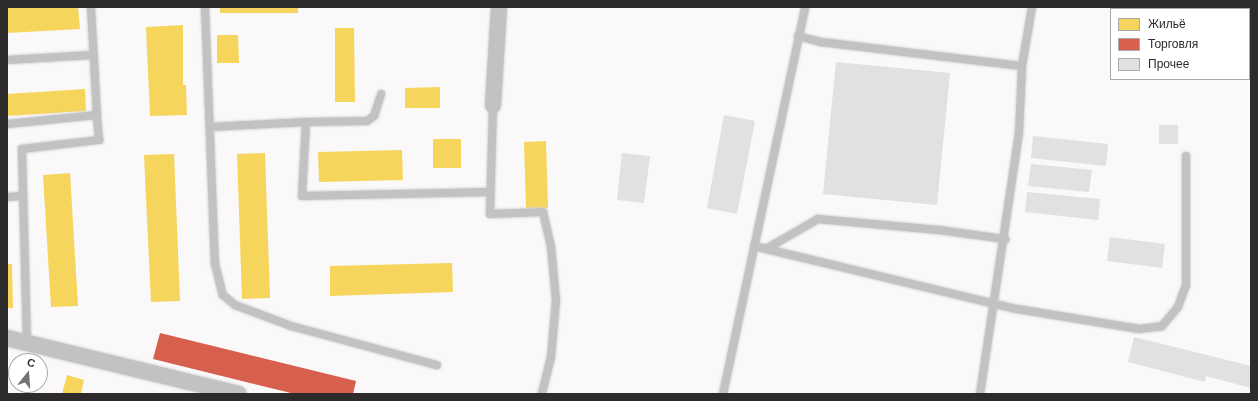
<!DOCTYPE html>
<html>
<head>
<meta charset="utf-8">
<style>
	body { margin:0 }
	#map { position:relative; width:1258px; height:401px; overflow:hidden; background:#faf8f9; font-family:"DM Sans",sans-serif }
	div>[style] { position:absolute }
	.homes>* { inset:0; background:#f6d55c }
	.shops>* { inset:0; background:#d6604d }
	.building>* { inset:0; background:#e2e0e0 }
	.roads { filter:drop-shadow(0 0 1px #d5d3d4) drop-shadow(0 0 1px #d5d3d4) }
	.service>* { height:8px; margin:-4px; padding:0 4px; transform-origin:4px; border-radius:4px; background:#c2c2c2 }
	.minor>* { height:16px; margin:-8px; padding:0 8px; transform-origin:8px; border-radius:8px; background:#c2c2c2 }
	span { translate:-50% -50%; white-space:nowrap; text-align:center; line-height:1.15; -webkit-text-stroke:4px #fff; paint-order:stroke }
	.frame { position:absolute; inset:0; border:8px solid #2d2b2b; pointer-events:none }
	.legend { position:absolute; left:1110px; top:8px; width:140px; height:72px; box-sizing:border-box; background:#fff; border:1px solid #abaaaa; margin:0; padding:5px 7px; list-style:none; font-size:12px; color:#2d2b2b }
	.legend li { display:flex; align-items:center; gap:8px; height:20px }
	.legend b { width:20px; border:1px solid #abaaaa }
	.north { position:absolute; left:8px; top:353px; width:40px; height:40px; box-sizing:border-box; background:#fff; border:1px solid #abaaaa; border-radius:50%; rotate:17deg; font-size:11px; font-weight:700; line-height:16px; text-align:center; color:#2d2b2b }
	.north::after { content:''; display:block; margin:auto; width:14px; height:18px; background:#757373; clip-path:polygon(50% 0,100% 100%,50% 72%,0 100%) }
</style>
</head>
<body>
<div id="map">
	<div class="homes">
		<div style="clip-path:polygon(7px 7px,78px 7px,80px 29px,7px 33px)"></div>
		<div style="clip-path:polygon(220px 7px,298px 7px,298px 13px,220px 13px)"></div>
		<div style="clip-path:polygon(1251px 7px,1251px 47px,1249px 47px,1249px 9px,1229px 8px)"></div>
		<div style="clip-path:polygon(183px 25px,183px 85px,186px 85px,187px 115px,150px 116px,146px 27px)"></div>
		<div style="clip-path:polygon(335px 28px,354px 28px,355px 102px,335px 102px)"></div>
		<div style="clip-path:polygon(217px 35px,238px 35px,239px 63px,217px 63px)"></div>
		<div style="clip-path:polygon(440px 87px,440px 108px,405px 108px,405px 88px)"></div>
		<div style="clip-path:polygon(85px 89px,86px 111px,7px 116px,7px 94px)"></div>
		<div style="clip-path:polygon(433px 139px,461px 139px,461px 168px,433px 168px)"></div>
		<div style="clip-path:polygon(546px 141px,548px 208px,526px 208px,524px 142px)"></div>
		<div style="clip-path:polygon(402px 150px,403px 180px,319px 182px,318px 152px)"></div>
		<div style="clip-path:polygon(265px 153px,270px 298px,242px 299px,237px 154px)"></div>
		<div style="clip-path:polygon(174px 154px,180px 301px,151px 302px,144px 155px)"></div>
		<div style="clip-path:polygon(70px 173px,78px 306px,51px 307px,43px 175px)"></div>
		<div style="clip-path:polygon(452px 263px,453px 292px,330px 296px,330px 266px)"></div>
		<div style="clip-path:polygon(7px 264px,12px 264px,13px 308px,7px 308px)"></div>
		<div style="clip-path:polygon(67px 375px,84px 380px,81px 394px,62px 394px)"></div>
	</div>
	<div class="shops">
		<div style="clip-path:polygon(160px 333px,356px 381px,353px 394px,295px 394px,153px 359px)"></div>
	</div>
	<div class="building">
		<div style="clip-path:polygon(836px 62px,950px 73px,937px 205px,823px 194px)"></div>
		<div style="clip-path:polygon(724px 115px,755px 121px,737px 214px,707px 208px)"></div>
		<div style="clip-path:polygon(1159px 125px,1178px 125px,1178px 144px,1159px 144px)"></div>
		<div style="clip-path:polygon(1033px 136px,1108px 144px,1106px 166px,1031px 158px)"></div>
		<div style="clip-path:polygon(622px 153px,650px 156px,644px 203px,617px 200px)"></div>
		<div style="clip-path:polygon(1031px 164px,1092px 170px,1089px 192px,1028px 186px)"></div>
		<div style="clip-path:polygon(1027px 192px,1100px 199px,1098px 220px,1025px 212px)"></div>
		<div style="clip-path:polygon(1110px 237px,1165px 244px,1162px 268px,1107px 261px)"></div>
		<div style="clip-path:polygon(1134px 337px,1251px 366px,1251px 388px,1206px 376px,1205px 382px,1128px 362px)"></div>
	</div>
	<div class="roads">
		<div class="service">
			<div style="left:205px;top:7px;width:257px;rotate:87.8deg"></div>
			<div style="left:215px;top:264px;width:32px;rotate:76deg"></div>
			<div style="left:223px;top:295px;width:16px;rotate:40deg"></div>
			<div style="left:235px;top:305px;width:60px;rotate:20.6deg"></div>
			<div style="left:291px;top:326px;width:151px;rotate:15deg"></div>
			<div style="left:798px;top:36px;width:24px;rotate:15deg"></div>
			<div style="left:821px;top:42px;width:202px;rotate:6.8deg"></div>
			<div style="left:7px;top:60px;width:86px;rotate:-3.3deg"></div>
			<div style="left:493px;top:105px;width:109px;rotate:91.6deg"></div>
			<div style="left:490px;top:214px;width:53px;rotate:-2.2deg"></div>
			<div style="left:543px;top:212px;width:36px;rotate:77deg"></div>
			<div style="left:551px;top:247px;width:53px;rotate:84.6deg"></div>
			<div style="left:556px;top:300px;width:57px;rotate:95deg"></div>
			<div style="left:551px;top:357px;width:38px;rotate:104deg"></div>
			<div style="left:306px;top:122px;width:61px;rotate:-0.9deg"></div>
			<div style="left:367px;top:121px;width:9px;rotate:-36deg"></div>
			<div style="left:374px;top:116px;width:23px;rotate:-72deg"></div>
			<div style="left:7px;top:124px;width:90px;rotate:-5.7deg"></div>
			<div style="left:97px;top:115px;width:108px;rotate:-93.2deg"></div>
			<div style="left:210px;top:127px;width:96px;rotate:-3deg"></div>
			<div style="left:306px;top:122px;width:74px;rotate:93.1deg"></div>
			<div style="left:302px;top:196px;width:188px;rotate:-1.2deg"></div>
			<div style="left:7px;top:197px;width:16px;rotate:-4deg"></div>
			<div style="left:754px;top:246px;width:270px;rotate:13.5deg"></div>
			<div style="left:1017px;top:309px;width:124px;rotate:9.3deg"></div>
			<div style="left:1139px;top:329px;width:23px;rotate:-7deg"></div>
			<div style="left:1162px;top:326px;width:25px;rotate:-50deg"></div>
			<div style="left:1178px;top:307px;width:23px;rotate:-70deg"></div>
			<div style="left:1186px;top:285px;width:129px;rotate:-90deg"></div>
			<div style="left:766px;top:249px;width:60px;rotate:-30deg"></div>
			<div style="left:818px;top:219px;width:121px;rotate:5.2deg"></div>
			<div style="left:939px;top:230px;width:67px;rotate:7.8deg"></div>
			<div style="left:27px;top:343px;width:194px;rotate:-91.5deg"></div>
			<div style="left:22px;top:149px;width:78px;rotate:-6.7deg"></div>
			<div style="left:99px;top:140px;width:25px;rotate:-95deg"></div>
			<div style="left:723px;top:394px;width:396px;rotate:-78deg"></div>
			<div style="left:980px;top:394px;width:264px;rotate:-81.5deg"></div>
			<div style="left:1019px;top:133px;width:67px;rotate:-87.4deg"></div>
			<div style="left:1022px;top:66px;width:60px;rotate:-80.4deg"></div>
		</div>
		<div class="minor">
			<div style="left:493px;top:105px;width:98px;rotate:-86.5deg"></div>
			<div style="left:7px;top:338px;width:238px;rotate:13.6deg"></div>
		</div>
	</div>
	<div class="frame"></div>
	<ul class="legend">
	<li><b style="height:11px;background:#f6d55c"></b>Жильё</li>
	<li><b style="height:11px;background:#d6604d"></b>Торговля</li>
	<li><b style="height:11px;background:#e2e0e0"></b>Прочее</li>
	</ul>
	<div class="north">С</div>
</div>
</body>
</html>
